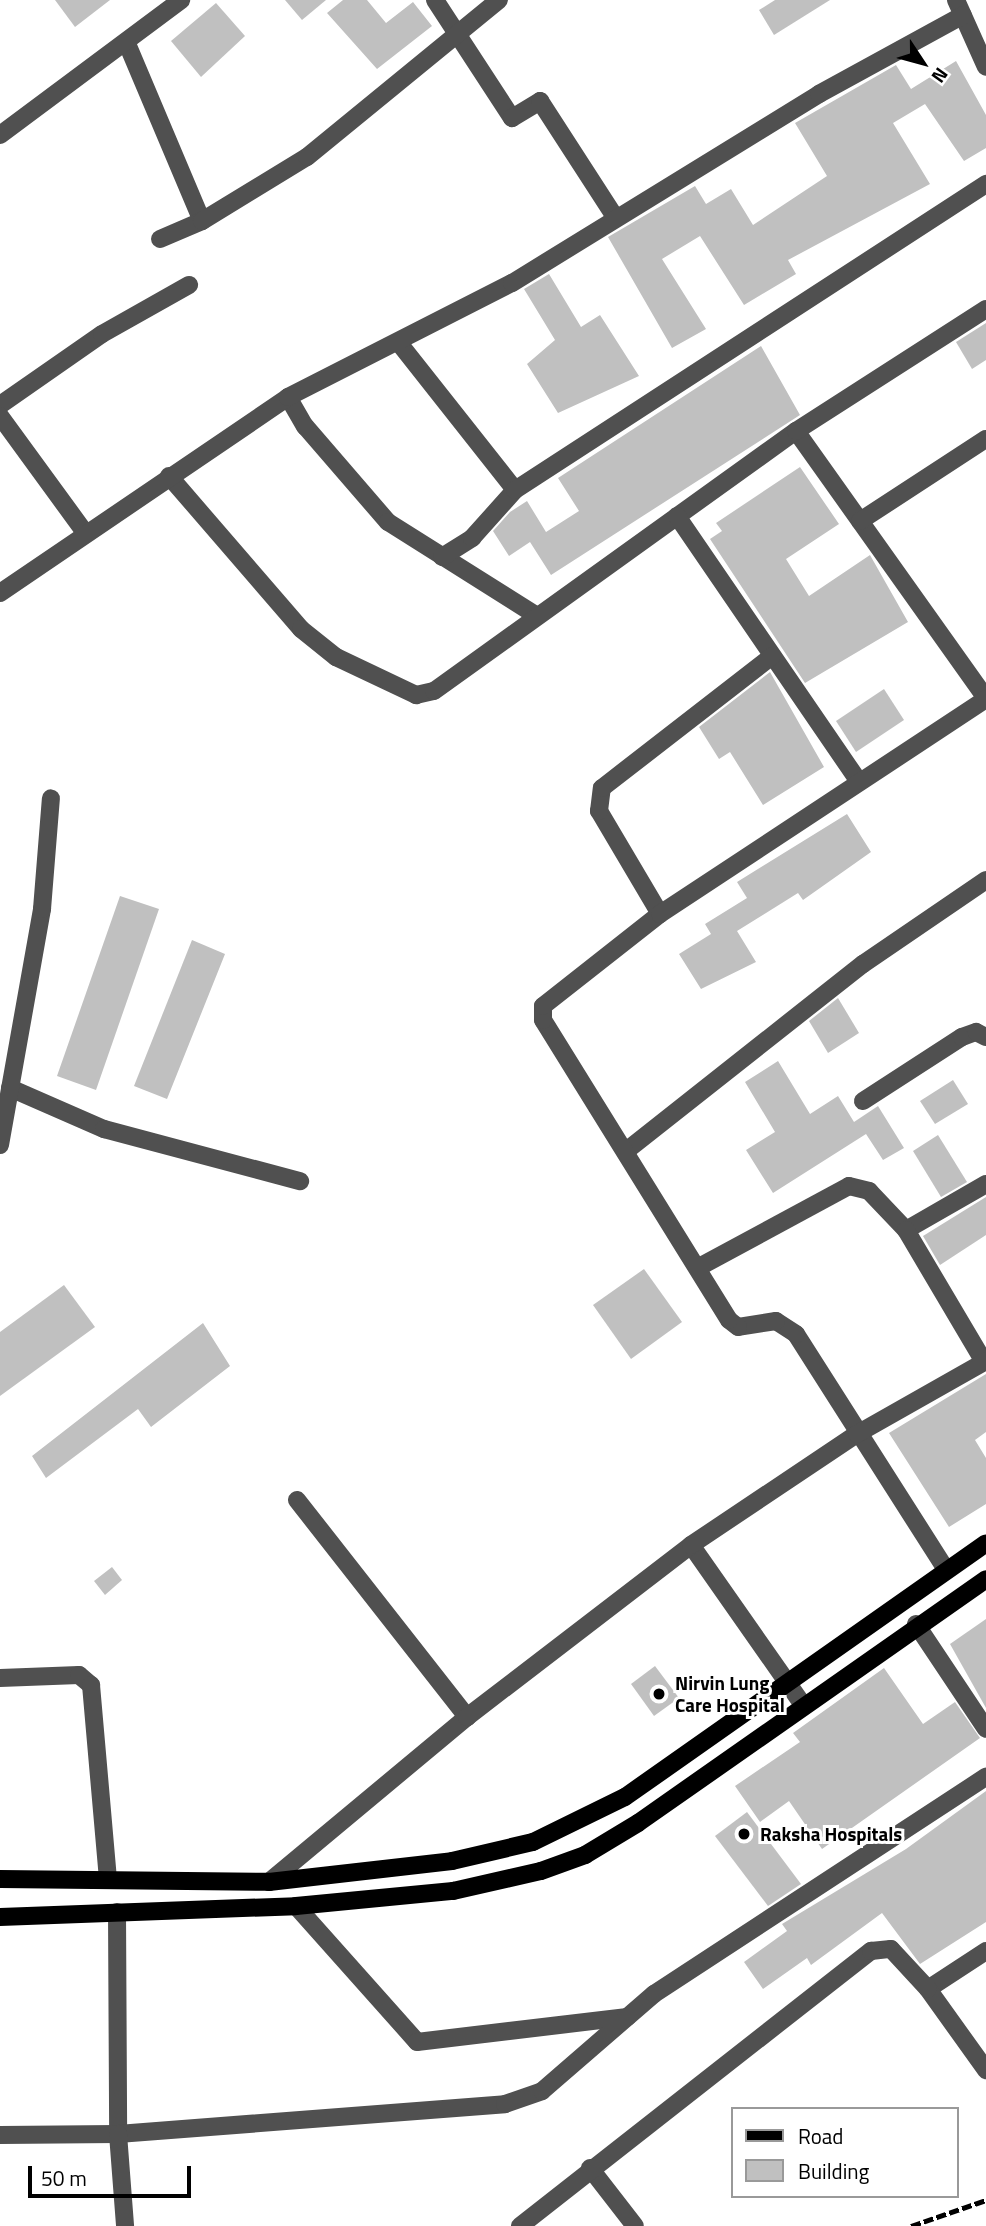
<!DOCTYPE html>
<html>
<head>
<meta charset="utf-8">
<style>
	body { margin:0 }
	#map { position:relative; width:986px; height:2226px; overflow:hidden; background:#fff; font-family:"Titillium Web",sans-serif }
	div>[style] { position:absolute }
	.building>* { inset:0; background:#c0c0c0 }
	.minor>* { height:18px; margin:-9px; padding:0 9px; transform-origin:9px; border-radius:9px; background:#505050 }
	.major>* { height:18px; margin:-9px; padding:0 9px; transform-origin:9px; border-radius:9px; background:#000 }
	.rail>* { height:5px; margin-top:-2.5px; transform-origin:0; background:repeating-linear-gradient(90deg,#000 0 10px,transparent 0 13.5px) }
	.dots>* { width:19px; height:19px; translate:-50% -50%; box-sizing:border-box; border:4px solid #fff; border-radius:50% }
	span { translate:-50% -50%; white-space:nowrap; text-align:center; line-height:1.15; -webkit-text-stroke:6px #fff; paint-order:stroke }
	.poi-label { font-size:19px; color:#000; font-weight:700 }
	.left { translate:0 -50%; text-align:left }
	.legend { position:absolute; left:731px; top:2107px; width:228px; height:91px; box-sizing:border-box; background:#fff; border:2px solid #999; margin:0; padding:9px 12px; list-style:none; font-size:21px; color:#000 }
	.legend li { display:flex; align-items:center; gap:14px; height:35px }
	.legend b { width:35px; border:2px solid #999 }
	.north { position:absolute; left:888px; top:28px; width:70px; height:70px; -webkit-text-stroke:5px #fff; paint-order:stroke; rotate:126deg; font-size:19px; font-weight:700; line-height:28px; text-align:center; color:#000 }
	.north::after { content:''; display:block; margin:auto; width:24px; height:32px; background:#000; clip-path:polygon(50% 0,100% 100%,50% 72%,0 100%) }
	.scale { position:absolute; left:28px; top:2166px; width:163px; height:32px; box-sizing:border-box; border:4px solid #000; border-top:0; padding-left:9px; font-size:21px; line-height:24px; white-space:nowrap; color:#000; -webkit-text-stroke:5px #fff; paint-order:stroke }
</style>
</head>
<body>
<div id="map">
	<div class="building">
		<div style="clip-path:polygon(55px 0,110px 0,75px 27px)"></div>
		<div style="clip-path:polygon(285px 0,326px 0,302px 20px)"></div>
		<div style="clip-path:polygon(343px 0,367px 0,386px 23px,413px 2px,432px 26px,377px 69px,327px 13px)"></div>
		<div style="clip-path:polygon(775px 0,830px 0,774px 35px,759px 10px)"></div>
		<div style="clip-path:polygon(216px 3px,245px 36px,201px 77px,171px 41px)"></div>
		<div style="clip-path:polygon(956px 61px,986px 115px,986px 148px,964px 161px,925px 104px,893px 123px,930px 184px,788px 260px,796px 274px,744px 305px,700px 236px,662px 259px,706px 329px,672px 348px,608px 237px,695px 186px,706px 204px,731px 189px,753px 225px,827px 176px,795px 123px,896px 65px,911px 89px)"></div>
		<div style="clip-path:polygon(549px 274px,581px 327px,600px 315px,639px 376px,558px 413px,527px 364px,555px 340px,524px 289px)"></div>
		<div style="clip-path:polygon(986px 323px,986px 360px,972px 369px,956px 342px)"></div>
		<div style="clip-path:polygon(761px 346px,800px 415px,551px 575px,530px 542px,509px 556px,493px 531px,510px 512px,527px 501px,546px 532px,579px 511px,558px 478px)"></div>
		<div style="clip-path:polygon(800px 467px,839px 524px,786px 559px,809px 596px,870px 555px,908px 622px,805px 683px,710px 539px,722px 531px,716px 523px)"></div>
		<div style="clip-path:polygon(770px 672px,824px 767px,763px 805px,730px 752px,719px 759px,699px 727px)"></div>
		<div style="clip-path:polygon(884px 689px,904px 720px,856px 752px,836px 721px)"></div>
		<div style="clip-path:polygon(847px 814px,871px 852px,803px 900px,798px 893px,737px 931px,756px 962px,701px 989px,679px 954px,711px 934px,705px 924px,747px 898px,737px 882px)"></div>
		<div style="clip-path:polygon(120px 896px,159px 909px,96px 1090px,57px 1076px)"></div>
		<div style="clip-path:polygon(192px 940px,225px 954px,167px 1099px,134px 1086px)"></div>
		<div style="clip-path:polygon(838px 998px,859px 1033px,828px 1053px,809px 1021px)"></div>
		<div style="clip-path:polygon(778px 1061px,810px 1114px,838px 1096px,854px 1122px,878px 1106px,904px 1148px,883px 1160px,866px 1134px,773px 1193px,746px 1150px,775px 1132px,745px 1082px)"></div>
		<div style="clip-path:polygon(953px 1080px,968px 1104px,935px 1124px,920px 1101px)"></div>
		<div style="clip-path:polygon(938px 1135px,967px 1182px,941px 1197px,913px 1151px)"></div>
		<div style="clip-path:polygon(986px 1197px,986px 1235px,940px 1265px,923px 1236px)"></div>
		<div style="clip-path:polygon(644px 1269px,682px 1322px,631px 1359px,593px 1305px)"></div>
		<div style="clip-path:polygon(64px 1285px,95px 1327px,0 1396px,0 1332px)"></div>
		<div style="clip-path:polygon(203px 1323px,230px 1366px,151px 1427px,138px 1409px,46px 1478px,32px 1456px)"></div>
		<div style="clip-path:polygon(986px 1374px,986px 1432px,975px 1440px,986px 1458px,986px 1504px,949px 1527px,889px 1433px)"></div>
		<div style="clip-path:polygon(112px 1567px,122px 1580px,105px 1595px,94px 1581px)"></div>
		<div style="clip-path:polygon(986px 1619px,986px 1708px,950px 1644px)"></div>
		<div style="clip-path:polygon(655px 1666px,679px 1698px,654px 1716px,631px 1684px)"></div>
		<div style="clip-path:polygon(884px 1668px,923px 1724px,955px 1702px,980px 1738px,822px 1849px,789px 1801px,760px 1822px,735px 1786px,800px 1742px,793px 1733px)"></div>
		<div style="clip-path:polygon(986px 1791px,986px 1922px,920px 1964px,882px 1913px,811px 1965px,807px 1958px,763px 1989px,744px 1962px,787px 1931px,782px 1924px,906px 1849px)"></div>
		<div style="clip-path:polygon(747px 1812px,801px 1884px,768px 1906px,715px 1836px)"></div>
	</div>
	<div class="minor">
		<div style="left:435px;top:0;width:141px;rotate:56.9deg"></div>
		<div style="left:512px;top:118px;width:33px;rotate:-31deg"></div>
		<div style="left:540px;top:101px;width:138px;rotate:57.1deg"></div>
		<div style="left:956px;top:0;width:73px;rotate:65.9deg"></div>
		<div style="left:128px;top:46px;width:190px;rotate:67.1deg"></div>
		<div style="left:0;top:135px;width:226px;rotate:-36.7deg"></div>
		<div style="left:160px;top:239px;width:46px;rotate:-23.2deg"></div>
		<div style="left:202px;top:221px;width:123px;rotate:-31.4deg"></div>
		<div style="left:307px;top:157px;width:248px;rotate:-39.3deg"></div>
		<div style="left:399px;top:343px;width:187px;rotate:51.7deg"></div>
		<div style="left:288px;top:397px;width:34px;rotate:60deg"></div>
		<div style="left:305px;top:426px;width:127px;rotate:49.2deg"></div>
		<div style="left:388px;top:522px;width:176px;rotate:32.2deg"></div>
		<div style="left:0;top:405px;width:124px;rotate:-34.8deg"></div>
		<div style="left:102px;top:334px;width:100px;rotate:-29.4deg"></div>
		<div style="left:0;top:416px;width:142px;rotate:53.9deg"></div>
		<div style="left:796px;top:431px;width:328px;rotate:54.6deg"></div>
		<div style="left:169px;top:476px;width:202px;rotate:49.2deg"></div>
		<div style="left:301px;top:629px;width:45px;rotate:38.7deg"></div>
		<div style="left:336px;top:657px;width:89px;rotate:25.4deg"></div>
		<div style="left:416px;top:695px;width:18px;rotate:-13deg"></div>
		<div style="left:434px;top:691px;width:446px;rotate:-35.7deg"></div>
		<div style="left:796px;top:431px;width:226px;rotate:-32.7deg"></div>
		<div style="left:677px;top:516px;width:322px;rotate:55.6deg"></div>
		<div style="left:860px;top:521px;width:150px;rotate:-33.1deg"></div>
		<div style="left:442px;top:557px;width:36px;rotate:-32deg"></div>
		<div style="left:472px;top:538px;width:64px;rotate:-48.1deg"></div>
		<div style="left:515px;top:490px;width:562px;rotate:-33.01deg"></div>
		<div style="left:0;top:593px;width:348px;rotate:-34.2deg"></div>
		<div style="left:288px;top:397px;width:251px;rotate:-27deg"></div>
		<div style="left:512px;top:283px;width:361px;rotate:-31.6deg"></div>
		<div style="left:819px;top:94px;width:164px;rotate:-28.7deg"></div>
		<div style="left:660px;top:914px;width:120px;rotate:-120.6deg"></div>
		<div style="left:599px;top:811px;width:23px;rotate:-83deg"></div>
		<div style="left:602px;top:788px;width:215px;rotate:-37.8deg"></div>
		<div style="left:10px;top:1088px;width:103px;rotate:23.6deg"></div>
		<div style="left:104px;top:1129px;width:203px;rotate:14.9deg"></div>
		<div style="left:863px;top:1101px;width:118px;rotate:-32.9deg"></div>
		<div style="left:962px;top:1037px;width:15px;rotate:-20deg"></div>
		<div style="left:976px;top:1032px;width:11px;rotate:27deg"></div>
		<div style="left:0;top:1145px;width:240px;rotate:-79.9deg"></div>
		<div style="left:42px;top:909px;width:111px;rotate:-85.4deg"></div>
		<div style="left:626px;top:1151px;width:302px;rotate:-38.3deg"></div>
		<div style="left:863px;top:964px;width:149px;rotate:-34.3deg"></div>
		<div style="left:906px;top:1230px;width:92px;rotate:-29.9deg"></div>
		<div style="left:701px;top:1266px;width:168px;rotate:-28.4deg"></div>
		<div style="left:849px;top:1186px;width:21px;rotate:14deg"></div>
		<div style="left:869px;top:1191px;width:54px;rotate:46.5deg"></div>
		<div style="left:906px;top:1230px;width:153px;rotate:59.4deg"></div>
		<div style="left:297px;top:1500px;width:276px;rotate:51.9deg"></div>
		<div style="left:691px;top:1545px;width:195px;rotate:55deg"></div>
		<div style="left:945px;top:1568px;width:277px;rotate:-122.5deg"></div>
		<div style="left:796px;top:1334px;width:24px;rotate:-147deg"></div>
		<div style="left:776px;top:1321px;width:38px;rotate:171deg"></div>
		<div style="left:738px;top:1327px;width:11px;rotate:-142deg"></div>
		<div style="left:729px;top:1320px;width:353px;rotate:-121.8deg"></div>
		<div style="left:543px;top:1020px;width:14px;rotate:-90deg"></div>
		<div style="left:543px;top:1006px;width:149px;rotate:-38.2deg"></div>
		<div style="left:660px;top:914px;width:391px;rotate:-33.4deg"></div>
		<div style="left:916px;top:1624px;width:126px;rotate:56.3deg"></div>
		<div style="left:0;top:1678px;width:79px;rotate:-2.2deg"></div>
		<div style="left:79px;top:1675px;width:16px;rotate:40deg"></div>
		<div style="left:91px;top:1685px;width:195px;rotate:85deg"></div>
		<div style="left:269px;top:1882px;width:258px;rotate:-39.8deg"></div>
		<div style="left:467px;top:1717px;width:282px;rotate:-37.5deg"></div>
		<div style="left:691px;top:1545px;width:200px;rotate:-33.8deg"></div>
		<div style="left:857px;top:1434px;width:148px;rotate:-29.5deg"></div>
		<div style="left:296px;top:1906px;width:182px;rotate:48.3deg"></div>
		<div style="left:417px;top:2042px;width:212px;rotate:-6.8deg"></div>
		<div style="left:117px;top:1912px;width:222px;rotate:89.7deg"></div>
		<div style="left:118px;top:2134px;width:388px;rotate:-4.4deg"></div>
		<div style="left:505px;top:2104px;width:39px;rotate:-19deg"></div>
		<div style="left:542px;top:2091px;width:148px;rotate:-40.9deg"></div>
		<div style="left:654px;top:1994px;width:397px;rotate:-33.2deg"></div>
		<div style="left:986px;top:1951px;width:69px;rotate:146.8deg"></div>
		<div style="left:928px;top:1989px;width:100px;rotate:54.4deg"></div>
		<div style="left:0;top:2135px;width:118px;rotate:-0.5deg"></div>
		<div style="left:118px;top:2134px;width:92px;rotate:85.6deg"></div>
		<div style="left:590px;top:2168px;width:73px;rotate:52.2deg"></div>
		<div style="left:520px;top:2226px;width:446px;rotate:-38.1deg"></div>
		<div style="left:871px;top:1951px;width:20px;rotate:-6deg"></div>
		<div style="left:891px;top:1949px;width:54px;rotate:47.2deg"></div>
	</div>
	<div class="major">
		<div style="left:0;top:1879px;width:269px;rotate:0.6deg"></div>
		<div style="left:269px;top:1882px;width:184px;rotate:-6.5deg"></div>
		<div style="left:452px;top:1861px;width:83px;rotate:-13.2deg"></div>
		<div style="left:533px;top:1842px;width:102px;rotate:-26.1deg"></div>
		<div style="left:625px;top:1797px;width:441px;rotate:-35.1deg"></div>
		<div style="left:0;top:1917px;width:296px;rotate:-2.1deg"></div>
		<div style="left:296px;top:1906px;width:158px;rotate:-5.5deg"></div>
		<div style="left:453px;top:1891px;width:90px;rotate:-12.8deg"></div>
		<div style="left:541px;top:1871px;width:47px;rotate:-20deg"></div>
		<div style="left:585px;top:1855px;width:62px;rotate:-31.1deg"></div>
		<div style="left:638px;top:1823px;width:425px;rotate:-35deg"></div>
	</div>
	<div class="rail">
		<div style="left:911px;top:2226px;width:79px;rotate:-19.1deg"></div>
	</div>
	<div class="dots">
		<div style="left:659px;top:1694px;background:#000"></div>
		<div style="left:744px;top:1834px;background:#000"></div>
	</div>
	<div class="poi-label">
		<span class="left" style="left:675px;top:1694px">Nirvin Lung<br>Care Hospital</span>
		<span class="left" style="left:760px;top:1834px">Raksha Hospitals</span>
	</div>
	<ul class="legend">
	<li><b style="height:9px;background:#000"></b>Road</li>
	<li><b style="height:19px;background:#c0c0c0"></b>Building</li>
	</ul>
	<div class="north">N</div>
	<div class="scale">50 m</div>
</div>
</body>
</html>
